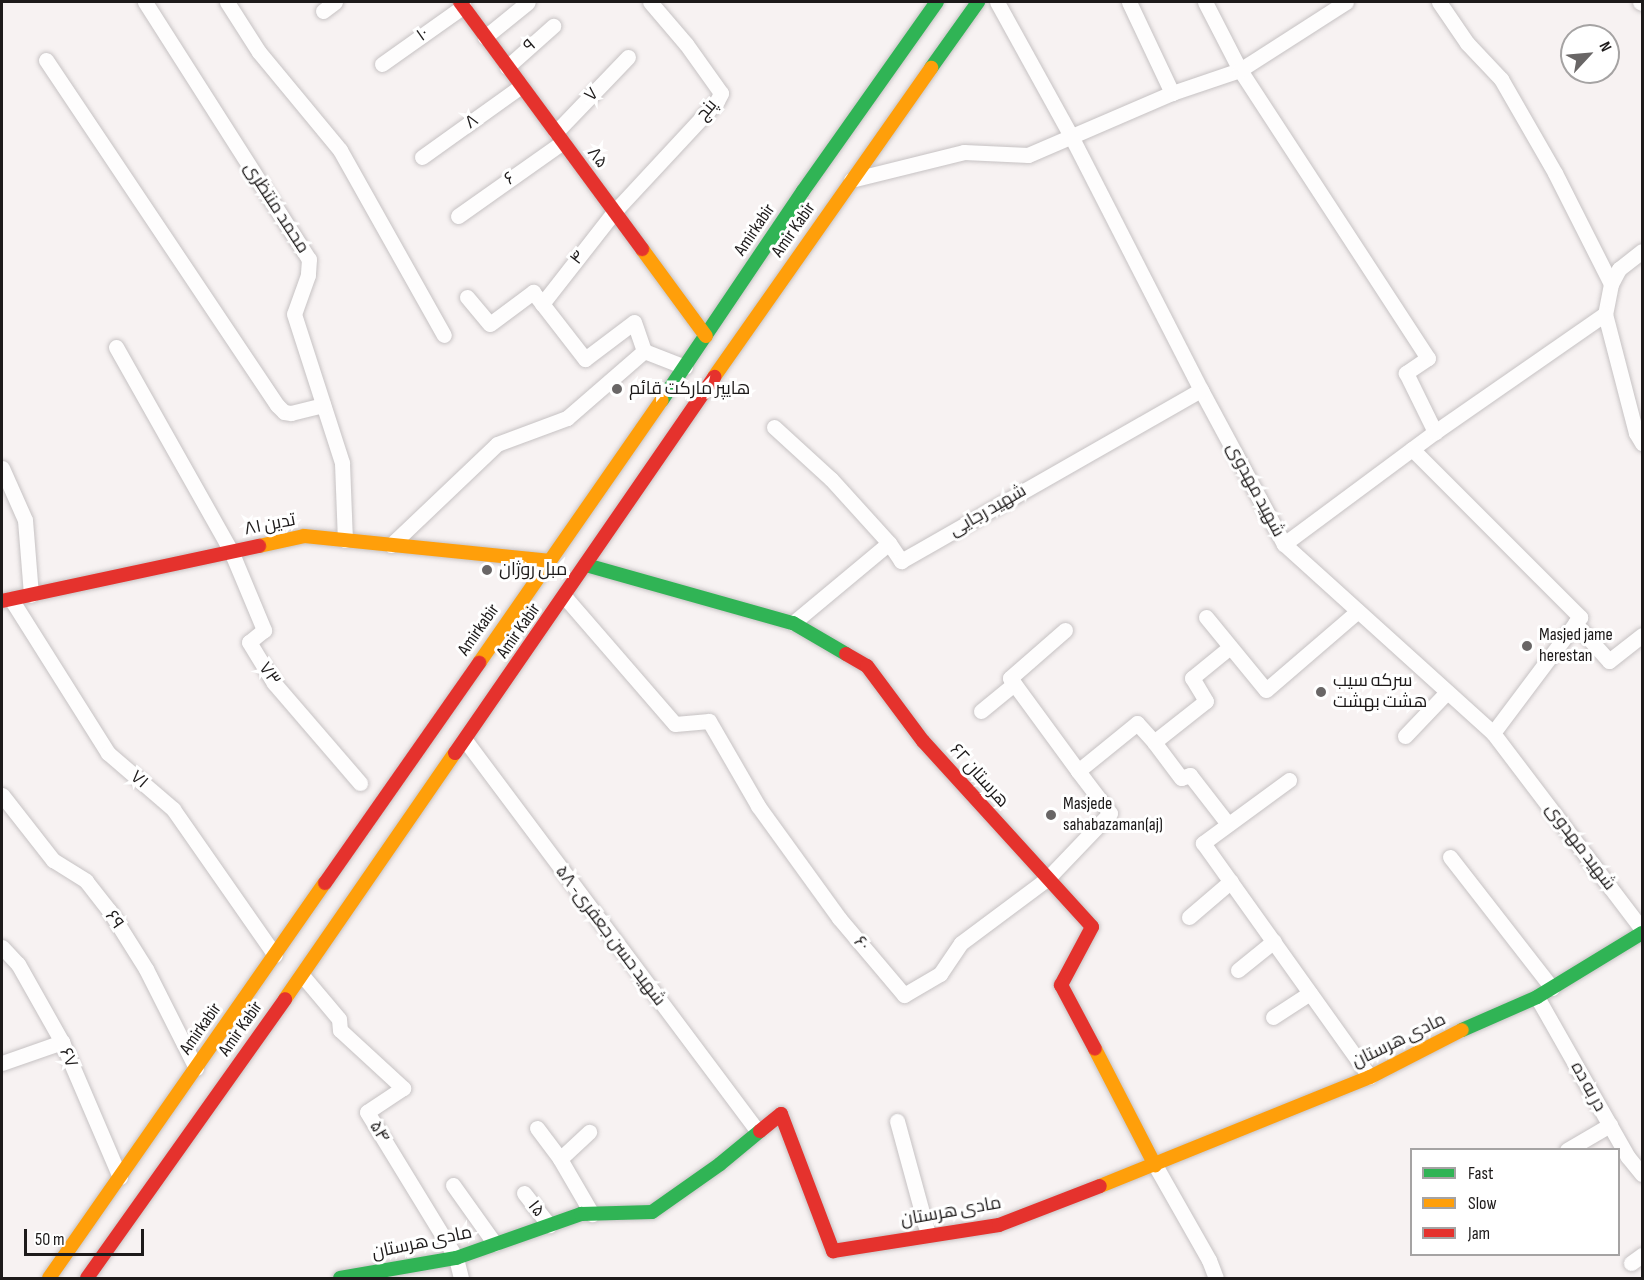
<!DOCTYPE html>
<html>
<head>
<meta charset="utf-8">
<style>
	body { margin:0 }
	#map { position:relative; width:1644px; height:1280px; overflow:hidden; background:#f7f2f2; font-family:"Sofia Sans Condensed",Cairo,sans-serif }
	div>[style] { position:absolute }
	.roads { filter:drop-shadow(0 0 2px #c6c2c3) drop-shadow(0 0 2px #c6c2c3) }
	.street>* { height:15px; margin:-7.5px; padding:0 7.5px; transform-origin:7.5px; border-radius:7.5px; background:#fefdfd }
	.fast>* { height:14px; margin:-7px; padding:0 7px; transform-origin:7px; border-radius:7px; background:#30b455 }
	.slow>* { height:14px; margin:-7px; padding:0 7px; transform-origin:7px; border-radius:7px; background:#ff9f0a }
	.jam>* { height:14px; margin:-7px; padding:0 7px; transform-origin:7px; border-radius:7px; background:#e5322d }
	.dots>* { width:16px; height:16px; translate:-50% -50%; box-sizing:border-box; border:3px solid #fff; border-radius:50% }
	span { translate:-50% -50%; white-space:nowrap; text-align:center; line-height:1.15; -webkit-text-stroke:6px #fff; paint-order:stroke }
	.street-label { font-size:18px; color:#1d1a1a }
	.poi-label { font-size:18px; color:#1d1a1a }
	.left { translate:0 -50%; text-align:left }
	.frame { position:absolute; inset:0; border:3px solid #1d1a1a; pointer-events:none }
	.legend { position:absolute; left:1410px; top:1148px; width:210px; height:108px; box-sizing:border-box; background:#fff; border:2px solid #a5a3a3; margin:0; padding:8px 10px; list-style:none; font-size:18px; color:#1d1a1a }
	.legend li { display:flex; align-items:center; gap:12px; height:30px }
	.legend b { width:30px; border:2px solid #a5a3a3 }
	.north { position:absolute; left:1560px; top:24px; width:60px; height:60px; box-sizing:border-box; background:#fff; border:2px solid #a5a3a3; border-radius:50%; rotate:64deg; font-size:16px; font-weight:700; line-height:24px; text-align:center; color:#1d1a1a }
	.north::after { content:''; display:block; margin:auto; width:21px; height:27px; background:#696666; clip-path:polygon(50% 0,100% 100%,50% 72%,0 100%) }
	.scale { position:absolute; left:24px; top:1229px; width:120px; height:27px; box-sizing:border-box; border:3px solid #1d1a1a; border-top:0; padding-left:8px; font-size:18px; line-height:21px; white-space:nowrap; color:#1d1a1a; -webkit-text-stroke:4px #fff; paint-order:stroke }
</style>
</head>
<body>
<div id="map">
	<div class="roads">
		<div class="street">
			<div style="left:145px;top:2px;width:305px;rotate:57.5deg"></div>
			<div style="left:309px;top:259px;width:16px;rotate:94deg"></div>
			<div style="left:308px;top:275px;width:41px;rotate:109.7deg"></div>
			<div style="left:294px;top:314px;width:157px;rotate:72.1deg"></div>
			<div style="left:342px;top:463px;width:77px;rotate:87.8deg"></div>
			<div style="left:227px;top:2px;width:59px;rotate:57.4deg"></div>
			<div style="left:259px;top:52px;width:127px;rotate:50.4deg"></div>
			<div style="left:340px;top:150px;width:212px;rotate:60.7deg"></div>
			<div style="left:997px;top:2px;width:153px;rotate:61.1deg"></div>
			<div style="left:1071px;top:136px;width:285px;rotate:62.9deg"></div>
			<div style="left:1201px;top:390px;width:175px;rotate:61.7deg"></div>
			<div style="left:1284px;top:544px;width:282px;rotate:42.1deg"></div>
			<div style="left:1493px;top:733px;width:246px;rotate:52.8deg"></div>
			<div style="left:1129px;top:2px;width:101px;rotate:64.7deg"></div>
			<div style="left:1205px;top:2px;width:76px;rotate:62.8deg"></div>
			<div style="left:1240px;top:70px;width:344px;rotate:56.9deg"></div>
			<div style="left:1428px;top:358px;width:27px;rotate:146deg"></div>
			<div style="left:1406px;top:373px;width:66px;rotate:63.8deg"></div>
			<div style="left:1439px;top:2px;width:50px;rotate:55.7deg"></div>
			<div style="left:1467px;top:43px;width:50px;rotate:46.6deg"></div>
			<div style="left:1501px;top:79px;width:108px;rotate:60.1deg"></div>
			<div style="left:1555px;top:173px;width:124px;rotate:63.2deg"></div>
			<div style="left:1640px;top:2px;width:2px;rotate:27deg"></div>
			<div style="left:323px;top:11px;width:15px;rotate:-37deg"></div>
			<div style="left:485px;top:37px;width:55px;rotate:-39.1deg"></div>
			<div style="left:46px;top:60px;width:415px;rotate:56.2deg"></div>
			<div style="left:277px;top:405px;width:10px;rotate:45deg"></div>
			<div style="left:284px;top:412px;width:7px;rotate:8deg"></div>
			<div style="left:291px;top:413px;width:33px;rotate:-14deg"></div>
			<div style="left:382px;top:64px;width:100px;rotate:-35.3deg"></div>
			<div style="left:507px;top:67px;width:62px;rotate:-41.7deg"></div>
			<div style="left:556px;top:132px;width:104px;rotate:-46.2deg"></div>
			<div style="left:422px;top:157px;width:122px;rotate:-35.6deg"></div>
			<div style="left:851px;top:180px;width:116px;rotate:-13.9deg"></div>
			<div style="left:964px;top:152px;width:64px;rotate:2.7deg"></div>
			<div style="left:1028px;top:155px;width:157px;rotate:-23.3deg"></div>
			<div style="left:1172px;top:93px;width:72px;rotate:-18.7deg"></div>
			<div style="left:1240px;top:70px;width:126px;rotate:-32.7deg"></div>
			<div style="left:458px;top:216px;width:128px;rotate:-35.2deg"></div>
			<div style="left:1642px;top:251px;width:29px;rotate:142deg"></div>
			<div style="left:1619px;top:269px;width:17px;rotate:118deg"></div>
			<div style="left:1611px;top:284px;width:31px;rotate:101deg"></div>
			<div style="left:1605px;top:314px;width:123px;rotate:75.4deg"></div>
			<div style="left:1636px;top:433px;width:12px;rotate:59deg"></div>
			<div style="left:467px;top:297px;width:35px;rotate:50deg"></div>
			<div style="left:490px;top:324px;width:54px;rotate:-36.7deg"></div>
			<div style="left:533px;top:292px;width:85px;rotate:52.2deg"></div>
			<div style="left:585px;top:359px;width:61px;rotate:-37.1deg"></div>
			<div style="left:634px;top:322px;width:31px;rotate:71deg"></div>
			<div style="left:542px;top:304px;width:117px;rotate:-52deg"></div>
			<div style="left:614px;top:212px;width:151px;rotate:-47.1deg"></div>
			<div style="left:717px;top:101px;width:9px;rotate:-63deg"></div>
			<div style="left:721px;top:93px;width:60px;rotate:-125.5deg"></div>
			<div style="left:686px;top:44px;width:55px;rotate:-130.6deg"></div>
			<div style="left:116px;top:347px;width:234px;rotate:60.6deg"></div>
			<div style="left:231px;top:551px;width:86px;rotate:67.3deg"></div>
			<div style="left:264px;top:630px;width:19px;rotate:141deg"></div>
			<div style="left:249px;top:642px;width:48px;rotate:58.6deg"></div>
			<div style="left:274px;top:683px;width:132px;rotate:49.3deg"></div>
			<div style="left:774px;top:427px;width:77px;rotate:42.4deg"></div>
			<div style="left:831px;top:479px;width:86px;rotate:47.8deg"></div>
			<div style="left:1412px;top:449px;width:238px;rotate:45deg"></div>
			<div style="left:1580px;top:617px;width:145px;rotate:126.9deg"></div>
			<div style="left:2px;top:468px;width:57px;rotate:66.1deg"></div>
			<div style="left:25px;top:520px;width:75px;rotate:85.4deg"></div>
			<div style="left:1284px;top:544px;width:188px;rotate:-36.6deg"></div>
			<div style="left:1435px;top:432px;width:207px;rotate:-34.8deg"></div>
			<div style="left:391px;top:545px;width:146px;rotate:-43.6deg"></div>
			<div style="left:497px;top:444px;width:75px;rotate:-20.4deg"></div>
			<div style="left:567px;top:418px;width:102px;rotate:-41deg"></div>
			<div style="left:644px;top:351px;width:44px;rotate:21.3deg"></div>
			<div style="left:564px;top:596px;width:169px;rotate:49.1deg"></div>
			<div style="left:675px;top:724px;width:34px;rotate:-5deg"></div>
			<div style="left:709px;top:721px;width:98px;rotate:60deg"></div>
			<div style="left:758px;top:806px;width:138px;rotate:54.1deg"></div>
			<div style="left:839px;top:918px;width:101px;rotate:49.8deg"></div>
			<div style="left:904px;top:995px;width:42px;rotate:-30.3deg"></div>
			<div style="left:940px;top:974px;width:37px;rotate:-56deg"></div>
			<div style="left:961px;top:943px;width:107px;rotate:-36.7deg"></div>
			<div style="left:1047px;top:879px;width:91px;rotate:-46.3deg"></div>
			<div style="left:1110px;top:813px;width:53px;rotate:-127.3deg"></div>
			<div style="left:1078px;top:771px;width:76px;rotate:-39.1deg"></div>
			<div style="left:1137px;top:723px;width:25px;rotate:48deg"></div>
			<div style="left:11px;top:599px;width:182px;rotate:57.8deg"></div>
			<div style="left:108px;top:753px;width:86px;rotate:40.7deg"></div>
			<div style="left:173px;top:809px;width:178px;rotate:55.1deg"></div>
			<div style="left:1206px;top:617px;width:94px;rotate:50.6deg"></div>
			<div style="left:1266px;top:690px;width:121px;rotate:-40.7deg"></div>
			<div style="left:793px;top:623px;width:125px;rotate:-39.8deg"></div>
			<div style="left:889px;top:543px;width:22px;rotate:56deg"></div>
			<div style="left:901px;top:561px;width:345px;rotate:-29.7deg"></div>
			<div style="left:1575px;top:623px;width:51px;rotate:48.2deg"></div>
			<div style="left:1609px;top:661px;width:42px;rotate:-38.2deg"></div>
			<div style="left:1065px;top:630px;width:73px;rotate:138.9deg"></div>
			<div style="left:1010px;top:678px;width:115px;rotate:53.8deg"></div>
			<div style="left:981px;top:711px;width:43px;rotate:-39.3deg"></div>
			<div style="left:1405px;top:736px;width:61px;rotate:-46.3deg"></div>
			<div style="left:465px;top:740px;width:488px;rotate:53.2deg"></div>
			<div style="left:1289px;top:780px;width:107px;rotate:143.8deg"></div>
			<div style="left:1203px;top:843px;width:287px;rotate:54.5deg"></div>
			<div style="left:2px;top:795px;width:83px;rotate:51.9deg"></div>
			<div style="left:53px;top:860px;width:39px;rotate:32deg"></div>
			<div style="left:86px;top:881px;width:37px;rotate:52deg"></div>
			<div style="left:109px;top:910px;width:70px;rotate:57.9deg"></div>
			<div style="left:146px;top:969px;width:111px;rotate:63.2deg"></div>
			<div style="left:1228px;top:824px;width:62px;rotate:-127.8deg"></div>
			<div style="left:1190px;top:775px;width:9px;rotate:162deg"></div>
			<div style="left:1181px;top:778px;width:45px;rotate:-126.9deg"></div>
			<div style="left:1154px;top:742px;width:66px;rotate:-38.3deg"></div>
			<div style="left:1206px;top:701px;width:27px;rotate:-121deg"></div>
			<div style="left:1192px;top:678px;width:49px;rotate:-39.2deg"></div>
			<div style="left:1450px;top:857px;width:166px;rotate:52.1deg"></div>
			<div style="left:1189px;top:917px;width:55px;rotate:-40.6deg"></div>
			<div style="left:2px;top:947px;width:23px;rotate:47deg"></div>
			<div style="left:18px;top:964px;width:90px;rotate:60.6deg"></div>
			<div style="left:62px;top:1042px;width:147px;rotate:66.8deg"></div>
			<div style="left:1238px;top:970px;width:46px;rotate:-38.9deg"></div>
			<div style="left:302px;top:975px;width:57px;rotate:49.9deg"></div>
			<div style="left:339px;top:1019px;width:11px;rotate:85deg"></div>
			<div style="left:340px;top:1030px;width:86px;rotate:42.6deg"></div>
			<div style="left:403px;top:1088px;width:43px;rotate:146.3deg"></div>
			<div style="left:367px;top:1112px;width:171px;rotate:58.6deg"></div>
			<div style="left:456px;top:1258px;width:21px;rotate:76deg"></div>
			<div style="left:1537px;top:997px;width:184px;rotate:60.4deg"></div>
			<div style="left:1628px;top:1157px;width:22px;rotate:51deg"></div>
			<div style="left:1273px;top:1017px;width:44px;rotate:-33deg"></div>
			<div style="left:2px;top:1063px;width:64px;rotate:-19.3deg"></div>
			<div style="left:897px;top:1121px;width:117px;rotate:74.7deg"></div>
			<div style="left:537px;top:1128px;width:39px;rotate:53deg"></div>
			<div style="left:560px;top:1159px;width:64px;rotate:59.8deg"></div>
			<div style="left:1567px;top:1150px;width:50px;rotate:-30.2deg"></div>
			<div style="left:560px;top:1159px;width:40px;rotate:-43deg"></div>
			<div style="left:1155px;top:1165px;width:109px;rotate:60.4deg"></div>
			<div style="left:1209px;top:1260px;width:19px;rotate:69deg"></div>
			<div style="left:453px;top:1185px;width:72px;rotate:54.6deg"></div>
			<div style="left:524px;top:1193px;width:41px;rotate:52deg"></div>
			<div style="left:1631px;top:1263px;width:14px;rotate:-36deg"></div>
		</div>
		<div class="fast">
			<div style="left:931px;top:68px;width:81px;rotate:-54.5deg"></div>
			<div style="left:662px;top:400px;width:252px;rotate:-56deg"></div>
			<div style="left:803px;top:191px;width:232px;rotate:-54.7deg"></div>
			<div style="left:586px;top:565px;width:215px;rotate:15.7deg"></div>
			<div style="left:793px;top:623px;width:61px;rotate:30.3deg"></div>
			<div style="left:1462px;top:1030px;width:82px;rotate:-23.7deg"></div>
			<div style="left:1537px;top:997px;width:123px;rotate:-31.4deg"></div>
			<div style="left:340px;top:1278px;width:118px;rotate:-9.8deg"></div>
			<div style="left:456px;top:1258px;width:133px;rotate:-19.4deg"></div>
			<div style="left:581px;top:1214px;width:71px;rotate:-1.6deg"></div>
			<div style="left:652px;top:1212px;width:83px;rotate:-35.2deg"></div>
			<div style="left:720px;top:1164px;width:52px;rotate:-39.5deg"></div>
		</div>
		<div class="slow">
			<div style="left:642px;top:249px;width:108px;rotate:53.7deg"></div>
			<div style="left:714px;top:377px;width:378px;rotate:-54.9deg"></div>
			<div style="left:259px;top:546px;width:46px;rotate:-12.5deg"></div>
			<div style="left:304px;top:536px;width:246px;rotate:5.8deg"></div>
			<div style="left:479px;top:663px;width:320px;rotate:-55.2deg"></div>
			<div style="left:285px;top:999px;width:299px;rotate:-55.4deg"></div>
			<div style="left:1095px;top:1049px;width:131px;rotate:62.7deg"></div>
			<div style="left:1100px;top:1186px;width:291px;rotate:-22deg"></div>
			<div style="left:1370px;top:1077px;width:103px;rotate:-27.1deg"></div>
			<div style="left:49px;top:1278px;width:482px;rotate:-55.1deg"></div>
		</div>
		<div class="jam">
			<div style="left:460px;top:2px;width:307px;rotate:53.6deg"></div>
			<div style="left:2px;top:601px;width:263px;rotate:-12.1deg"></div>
			<div style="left:846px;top:654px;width:24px;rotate:30deg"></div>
			<div style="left:867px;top:666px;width:94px;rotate:53.3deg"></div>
			<div style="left:923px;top:741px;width:251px;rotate:47.7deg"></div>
			<div style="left:1092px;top:927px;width:66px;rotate:118.1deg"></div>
			<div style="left:1061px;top:985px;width:72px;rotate:62deg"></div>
			<div style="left:455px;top:753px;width:457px;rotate:-55.4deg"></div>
			<div style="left:325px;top:883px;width:269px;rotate:-55deg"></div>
			<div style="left:760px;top:1131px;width:27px;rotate:-39deg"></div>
			<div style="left:781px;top:1114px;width:147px;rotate:69.2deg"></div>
			<div style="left:833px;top:1251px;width:168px;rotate:-8.9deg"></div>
			<div style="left:999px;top:1225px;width:108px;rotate:-21.1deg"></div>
			<div style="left:87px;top:1278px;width:342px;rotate:-54.6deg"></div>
		</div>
	</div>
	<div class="dots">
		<div style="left:617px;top:389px;background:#696666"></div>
		<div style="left:487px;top:570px;background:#696666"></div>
		<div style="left:1527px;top:646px;background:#696666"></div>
		<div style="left:1321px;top:692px;background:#696666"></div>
		<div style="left:1051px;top:815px;background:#696666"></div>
	</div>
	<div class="street-label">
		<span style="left:423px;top:35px;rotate:-35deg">۱۰</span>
		<span style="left:530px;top:46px;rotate:-41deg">۹</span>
		<span style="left:592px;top:95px;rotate:-46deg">۷</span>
		<span style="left:707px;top:110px;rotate:-50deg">پنج</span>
		<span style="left:472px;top:122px;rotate:-35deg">۸</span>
		<span style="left:597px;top:158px;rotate:54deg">۸۵</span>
		<span style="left:510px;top:179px;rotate:-35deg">۶</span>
		<span style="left:276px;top:208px;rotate:57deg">محمد منتظری</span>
		<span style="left:755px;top:230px;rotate:-56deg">Amirkabir</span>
		<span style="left:794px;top:230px;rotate:-55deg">Amir Kabir</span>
		<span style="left:578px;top:258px;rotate:-52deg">۴</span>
		<span style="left:1255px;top:490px;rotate:62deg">شهید مهدوی</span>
		<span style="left:988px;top:511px;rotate:-30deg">شهید رجایی</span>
		<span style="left:270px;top:525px;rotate:-11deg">تدین ۸۱</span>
		<span style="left:479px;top:630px;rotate:-55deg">Amirkabir</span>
		<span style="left:519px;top:631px;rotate:-55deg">Amir Kabir</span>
		<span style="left:269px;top:674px;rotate:56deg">۷۳</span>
		<span style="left:979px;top:776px;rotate:48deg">هرستان ۶۲</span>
		<span style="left:139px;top:780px;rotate:41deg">۷۱</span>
		<span style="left:1580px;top:847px;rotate:53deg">شهید مهدوی</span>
		<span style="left:114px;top:920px;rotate:56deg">۶۹</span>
		<span style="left:610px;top:936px;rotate:53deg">شهید حسن جعفری- ۵۸</span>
		<span style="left:861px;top:944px;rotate:50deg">۶۰</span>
		<span style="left:201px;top:1029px;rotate:-55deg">Amirkabir</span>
		<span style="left:241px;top:1029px;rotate:-55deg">Amir Kabir</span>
		<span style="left:1399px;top:1041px;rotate:-26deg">مادی هرستان</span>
		<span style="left:68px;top:1058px;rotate:67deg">۶۷</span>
		<span style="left:1588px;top:1087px;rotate:61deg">در به ده</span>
		<span style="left:379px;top:1132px;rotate:59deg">۵۴</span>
		<span style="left:536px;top:1209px;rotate:52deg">۱۵</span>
		<span style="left:951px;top:1212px;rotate:-10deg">مادی هرستان</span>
		<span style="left:422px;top:1243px;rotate:-12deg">مادی هرستان</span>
	</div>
	<div class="poi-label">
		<span class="left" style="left:629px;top:389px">هایپر مارکت قائم</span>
		<span class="left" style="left:499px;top:570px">مبل روژان</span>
		<span class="left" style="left:1539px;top:646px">Masjed jame<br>herestan</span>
		<span class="left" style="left:1333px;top:692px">سرکه سیب<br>هشت بهشت</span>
		<span class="left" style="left:1063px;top:815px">Masjede<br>sahabazaman(aj)</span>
	</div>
	<div class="frame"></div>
	<ul class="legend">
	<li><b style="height:8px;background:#30b455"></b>Fast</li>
	<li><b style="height:8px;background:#ff9f0a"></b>Slow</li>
	<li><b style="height:8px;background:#e5322d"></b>Jam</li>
	</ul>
	<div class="north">N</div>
	<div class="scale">50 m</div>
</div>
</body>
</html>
